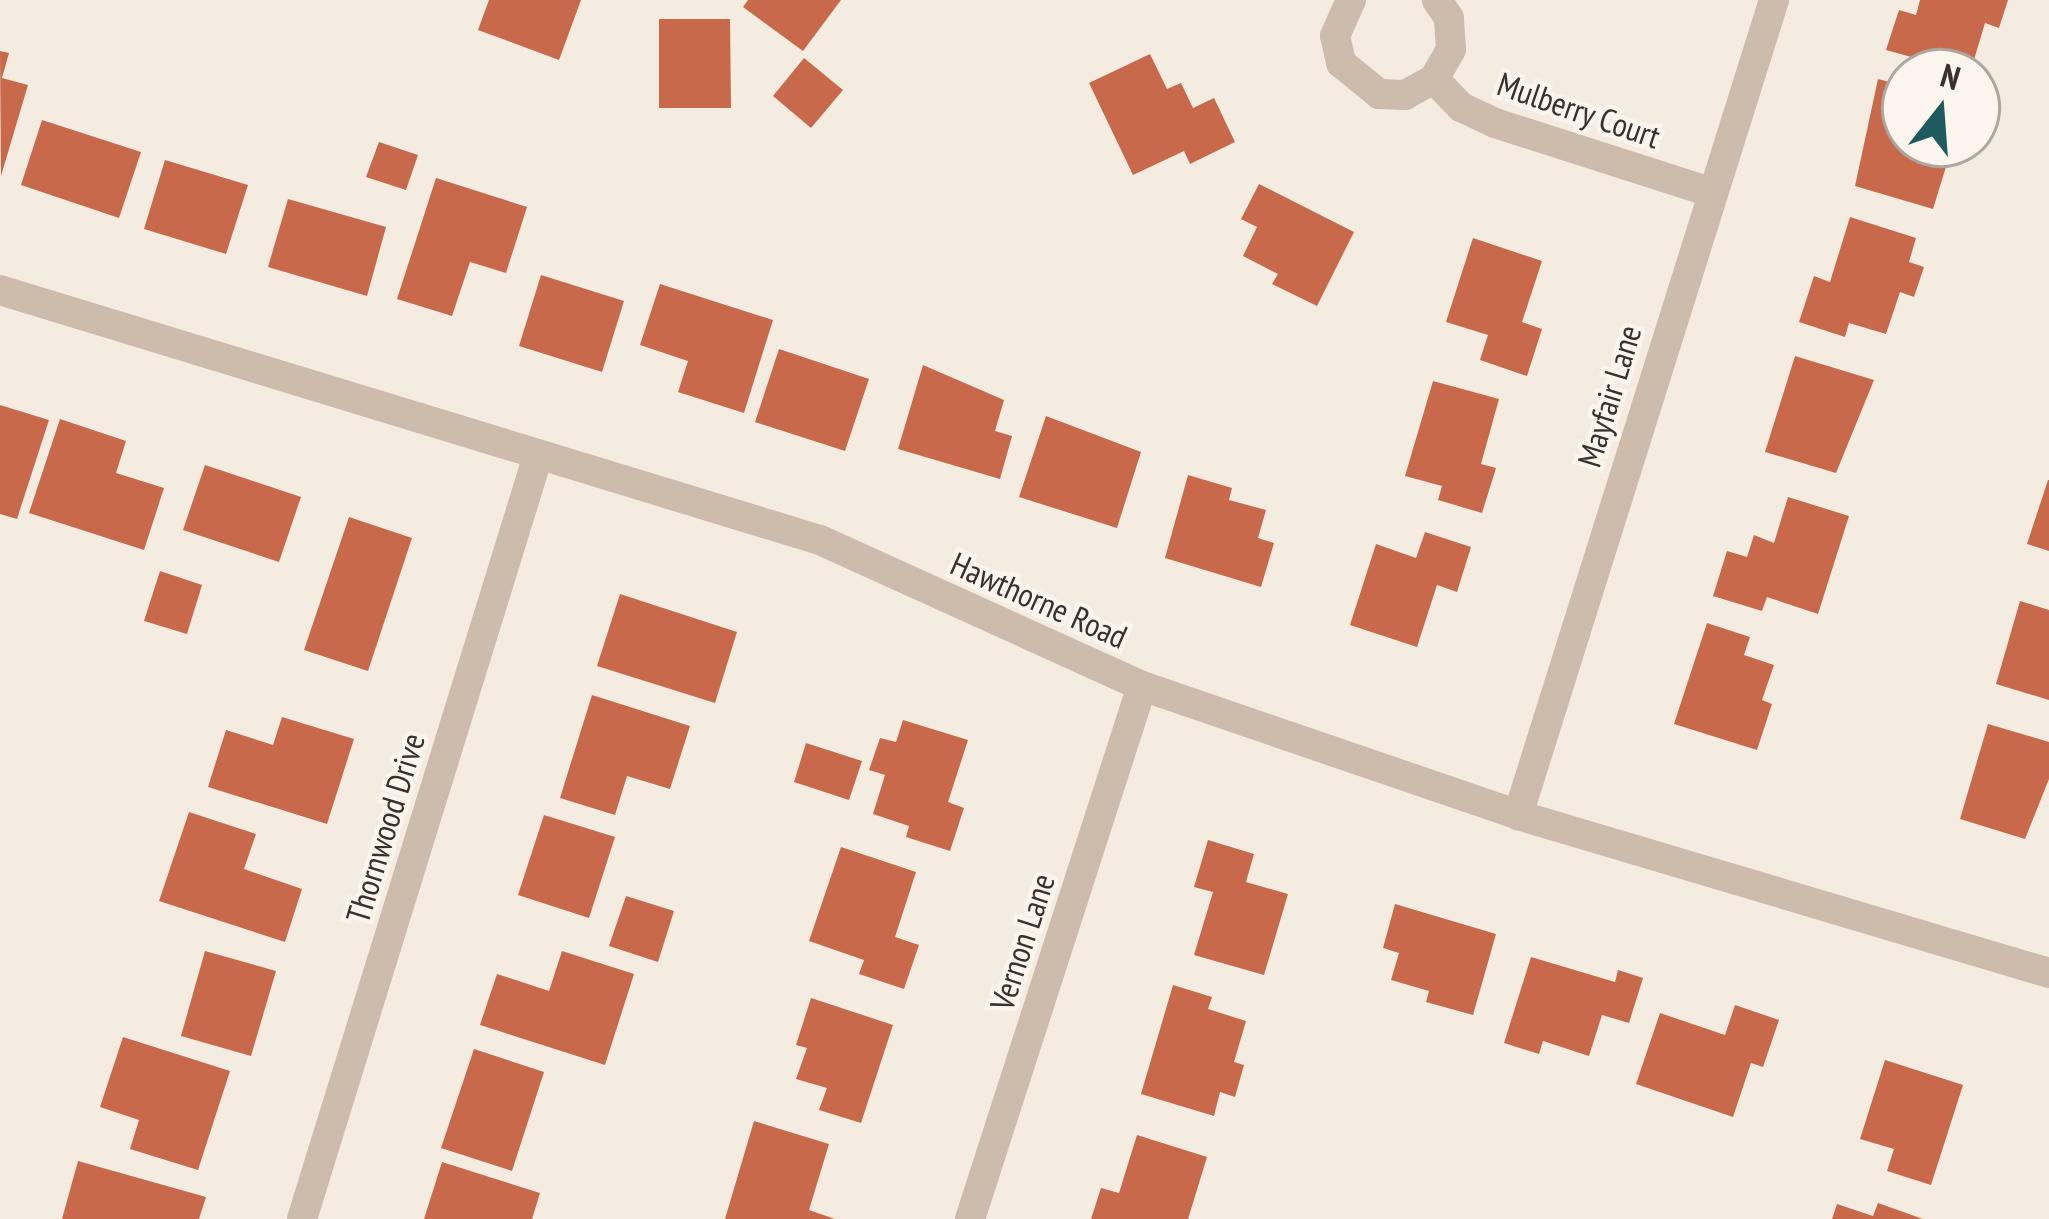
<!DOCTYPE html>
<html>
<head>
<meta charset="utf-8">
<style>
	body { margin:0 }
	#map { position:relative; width:2049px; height:1219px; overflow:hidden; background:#f4ebe1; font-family:"PT Sans Narrow",sans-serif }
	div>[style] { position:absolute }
	.building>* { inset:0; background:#c8694b }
	.street>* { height:30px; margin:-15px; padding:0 15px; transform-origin:15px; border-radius:15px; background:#cdbbac }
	span { translate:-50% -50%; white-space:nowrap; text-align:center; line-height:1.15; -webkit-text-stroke:9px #fbf5ee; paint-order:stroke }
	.street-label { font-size:33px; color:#3b302b }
	.north { position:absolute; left:1881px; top:48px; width:120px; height:120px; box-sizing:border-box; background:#fbf5ee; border:3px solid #aea6a0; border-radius:50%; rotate:17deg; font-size:33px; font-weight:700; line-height:48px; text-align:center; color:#3b302b }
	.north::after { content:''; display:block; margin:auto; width:42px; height:54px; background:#1f5a5e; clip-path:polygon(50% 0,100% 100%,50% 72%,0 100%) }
</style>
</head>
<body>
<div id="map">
	<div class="building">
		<div style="clip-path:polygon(489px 0,581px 0,559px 60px,478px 30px)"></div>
		<div style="clip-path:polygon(748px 0,841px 0,803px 51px,743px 7px)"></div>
		<div style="clip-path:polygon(1920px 0,2008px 0,1999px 28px,1985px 23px,1973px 63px,1936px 52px,1933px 63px,1886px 50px,1899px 10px,1916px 15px)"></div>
		<div style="clip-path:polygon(659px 19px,730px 19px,731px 108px,659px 108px)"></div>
		<div style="clip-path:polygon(0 51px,9px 53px,2px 78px,28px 85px,1px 176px)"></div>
		<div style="clip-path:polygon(1150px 54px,1167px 89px,1181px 83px,1193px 108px,1214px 98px,1235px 142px,1190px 164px,1184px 151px,1133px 175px,1089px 83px)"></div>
		<div style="clip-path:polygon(804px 58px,843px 90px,811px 128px,773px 96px)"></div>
		<div style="clip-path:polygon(1878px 79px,1905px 86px,1905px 144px,1953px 144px,1933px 209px,1855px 186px)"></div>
		<div style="clip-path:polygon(42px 120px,141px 152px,119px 218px,21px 185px)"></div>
		<div style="clip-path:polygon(379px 142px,418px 155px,406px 190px,366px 177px)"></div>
		<div style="clip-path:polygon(165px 160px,248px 185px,226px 254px,144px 229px)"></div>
		<div style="clip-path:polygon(436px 178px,527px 207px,506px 273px,470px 262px,452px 316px,397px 299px)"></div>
		<div style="clip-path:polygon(1259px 184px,1354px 232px,1317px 306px,1272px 284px,1278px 274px,1243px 256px,1257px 227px,1241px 219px)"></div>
		<div style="clip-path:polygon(288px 199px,386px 227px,367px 296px,268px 267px)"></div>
		<div style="clip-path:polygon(1850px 217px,1916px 238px,1909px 262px,1924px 267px,1914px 297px,1900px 292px,1886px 334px,1849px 323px,1845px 337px,1799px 322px,1814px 276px,1830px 282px)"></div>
		<div style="clip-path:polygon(1473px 238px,1542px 261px,1522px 322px,1542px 329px,1527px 376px,1480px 360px,1488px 335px,1446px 322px)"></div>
		<div style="clip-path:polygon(541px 275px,624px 301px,602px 372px,519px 346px)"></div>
		<div style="clip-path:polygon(660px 284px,773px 320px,744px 413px,678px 392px,688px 361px,640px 345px)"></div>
		<div style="clip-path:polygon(779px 349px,869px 379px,845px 451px,755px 422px)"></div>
		<div style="clip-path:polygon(1795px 356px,1874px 380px,1836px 473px,1765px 452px)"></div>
		<div style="clip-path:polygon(923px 365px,1004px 400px,995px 431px,1012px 436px,1000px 479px,898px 449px)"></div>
		<div style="clip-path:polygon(1433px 381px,1499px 399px,1481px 464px,1496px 468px,1482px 513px,1438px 500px,1442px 486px,1405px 476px)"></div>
		<div style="clip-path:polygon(0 405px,49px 420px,17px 519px,0 514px)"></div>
		<div style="clip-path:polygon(1046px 416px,1141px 452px,1117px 528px,1019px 497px)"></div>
		<div style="clip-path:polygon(60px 419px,126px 441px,116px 473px,164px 488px,144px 550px,29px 513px)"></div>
		<div style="clip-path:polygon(205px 465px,301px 497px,279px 562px,183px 530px)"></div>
		<div style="clip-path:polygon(1188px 475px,1232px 488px,1229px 500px,1266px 510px,1258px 538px,1274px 543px,1261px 587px,1165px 558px)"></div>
		<div style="clip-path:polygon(2048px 480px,2049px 480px,2049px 551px,2027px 544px)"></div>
		<div style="clip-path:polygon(1788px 497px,1849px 516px,1818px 614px,1767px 597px,1762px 611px,1713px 596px,1727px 551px,1747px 557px,1754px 535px,1774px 543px)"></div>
		<div style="clip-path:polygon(349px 517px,412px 538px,368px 671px,304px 650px)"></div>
		<div style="clip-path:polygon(1425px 532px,1471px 547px,1457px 592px,1437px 585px,1417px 647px,1350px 625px,1376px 544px,1416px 558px)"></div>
		<div style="clip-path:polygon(160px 571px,202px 585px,187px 634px,144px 621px)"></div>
		<div style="clip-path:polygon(620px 594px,737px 632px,715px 703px,597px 666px)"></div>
		<div style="clip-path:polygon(2020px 601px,2049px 610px,2049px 700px,1996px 684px)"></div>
		<div style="clip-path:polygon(1707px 623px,1750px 637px,1744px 655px,1774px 665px,1762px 700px,1772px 704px,1757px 750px,1674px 724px)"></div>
		<div style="clip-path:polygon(592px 695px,690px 726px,670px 789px,627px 776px,615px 815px,560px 798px)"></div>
		<div style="clip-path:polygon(282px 717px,354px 739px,327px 824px,208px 787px,226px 730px,273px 745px)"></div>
		<div style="clip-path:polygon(903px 720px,968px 740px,948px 802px,964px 808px,950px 851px,906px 837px,909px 826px,873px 814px,885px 775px,869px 770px,880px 738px,896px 742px)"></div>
		<div style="clip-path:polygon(1988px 724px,2049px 742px,2049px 779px,2025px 839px,1960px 819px)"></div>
		<div style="clip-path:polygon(806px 743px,862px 761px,849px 800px,794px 782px)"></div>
		<div style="clip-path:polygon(189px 812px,256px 834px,244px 869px,302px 889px,285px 942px,159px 901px)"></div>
		<div style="clip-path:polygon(544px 815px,615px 837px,589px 918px,518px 895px)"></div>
		<div style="clip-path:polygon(1208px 840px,1254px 854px,1246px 882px,1288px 894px,1264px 975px,1194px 955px,1213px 892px,1194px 887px)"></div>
		<div style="clip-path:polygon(841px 847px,916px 872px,895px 937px,919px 945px,904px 989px,859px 974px,864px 960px,809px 941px)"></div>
		<div style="clip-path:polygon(626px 896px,674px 911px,658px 962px,609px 946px)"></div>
		<div style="clip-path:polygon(1395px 904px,1496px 934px,1473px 1015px,1426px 1002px,1429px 991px,1391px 980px,1399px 953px,1383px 948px)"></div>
		<div style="clip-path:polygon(205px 951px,276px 971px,251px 1056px,181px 1036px)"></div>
		<div style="clip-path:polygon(562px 951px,634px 974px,605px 1065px,480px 1025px,497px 974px,549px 991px)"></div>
		<div style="clip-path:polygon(1531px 957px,1615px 982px,1618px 970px,1643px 978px,1629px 1023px,1602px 1015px,1589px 1056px,1543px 1041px,1539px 1054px,1504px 1043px)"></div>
		<div style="clip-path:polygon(1173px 985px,1212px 997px,1208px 1009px,1246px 1021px,1234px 1062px,1244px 1065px,1235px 1097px,1220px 1092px,1214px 1116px,1141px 1094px)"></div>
		<div style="clip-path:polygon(811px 998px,893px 1025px,861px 1123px,819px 1110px,827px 1088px,796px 1079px,807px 1048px,796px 1045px)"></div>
		<div style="clip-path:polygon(1735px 1005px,1779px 1020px,1763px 1067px,1751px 1063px,1733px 1117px,1636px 1084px,1660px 1013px,1725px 1035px)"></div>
		<div style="clip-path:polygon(123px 1037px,230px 1071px,198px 1170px,130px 1149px,139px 1120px,100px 1107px)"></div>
		<div style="clip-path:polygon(474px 1049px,544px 1072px,512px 1171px,441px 1148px)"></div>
		<div style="clip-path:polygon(1885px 1060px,1963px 1085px,1931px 1185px,1887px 1171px,1894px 1149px,1860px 1139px)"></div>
		<div style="clip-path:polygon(754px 1121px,829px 1144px,809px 1210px,835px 1219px,725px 1219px)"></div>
		<div style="clip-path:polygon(1137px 1135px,1207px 1157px,1188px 1219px,1091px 1219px,1101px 1188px,1119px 1193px)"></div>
		<div style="clip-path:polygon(78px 1161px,206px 1197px,199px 1219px,62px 1219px)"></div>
		<div style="clip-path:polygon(442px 1162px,540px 1193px,532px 1219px,424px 1219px)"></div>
		<div style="clip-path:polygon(1878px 1203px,1923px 1219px,1832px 1219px,1837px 1204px,1873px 1216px)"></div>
	</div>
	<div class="street">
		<div style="left:1351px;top:0;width:39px;rotate:114deg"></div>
		<div style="left:1335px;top:36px;width:28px;rotate:77deg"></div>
		<div style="left:1341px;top:63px;width:49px;rotate:39.2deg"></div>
		<div style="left:1379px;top:94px;width:26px;rotate:2deg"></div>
		<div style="left:1405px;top:95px;width:33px;rotate:-29deg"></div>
		<div style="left:1434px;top:79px;width:34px;rotate:-60deg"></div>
		<div style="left:1451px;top:49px;width:31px;rotate:-94deg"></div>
		<div style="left:1449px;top:18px;width:22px;rotate:-124deg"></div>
		<div style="left:1434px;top:79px;width:39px;rotate:46deg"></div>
		<div style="left:1461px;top:107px;width:38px;rotate:25deg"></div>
		<div style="left:1495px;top:123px;width:226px;rotate:17.8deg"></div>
		<div style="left:0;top:290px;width:857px;rotate:16.96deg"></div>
		<div style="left:820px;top:540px;width:354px;rotate:24.4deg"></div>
		<div style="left:1142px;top:686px;width:398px;rotate:18.9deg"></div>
		<div style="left:1518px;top:815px;width:554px;rotate:16.57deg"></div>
		<div style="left:1518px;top:815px;width:854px;rotate:-72.56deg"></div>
		<div style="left:302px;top:1219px;width:796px;rotate:-72.82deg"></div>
		<div style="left:970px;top:1219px;width:560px;rotate:-72.12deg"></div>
	</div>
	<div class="street-label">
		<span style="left:1579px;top:110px;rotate:19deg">Mulberry Court</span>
		<span style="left:1609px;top:396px;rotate:-73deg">Mayfair Lane</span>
		<span style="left:1039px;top:600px;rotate:24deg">Hawthorne Road</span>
		<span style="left:385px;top:828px;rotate:-73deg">Thornwood Drive</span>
		<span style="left:1022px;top:942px;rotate:-72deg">Vernon Lane</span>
	</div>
	<div class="north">N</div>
</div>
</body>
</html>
